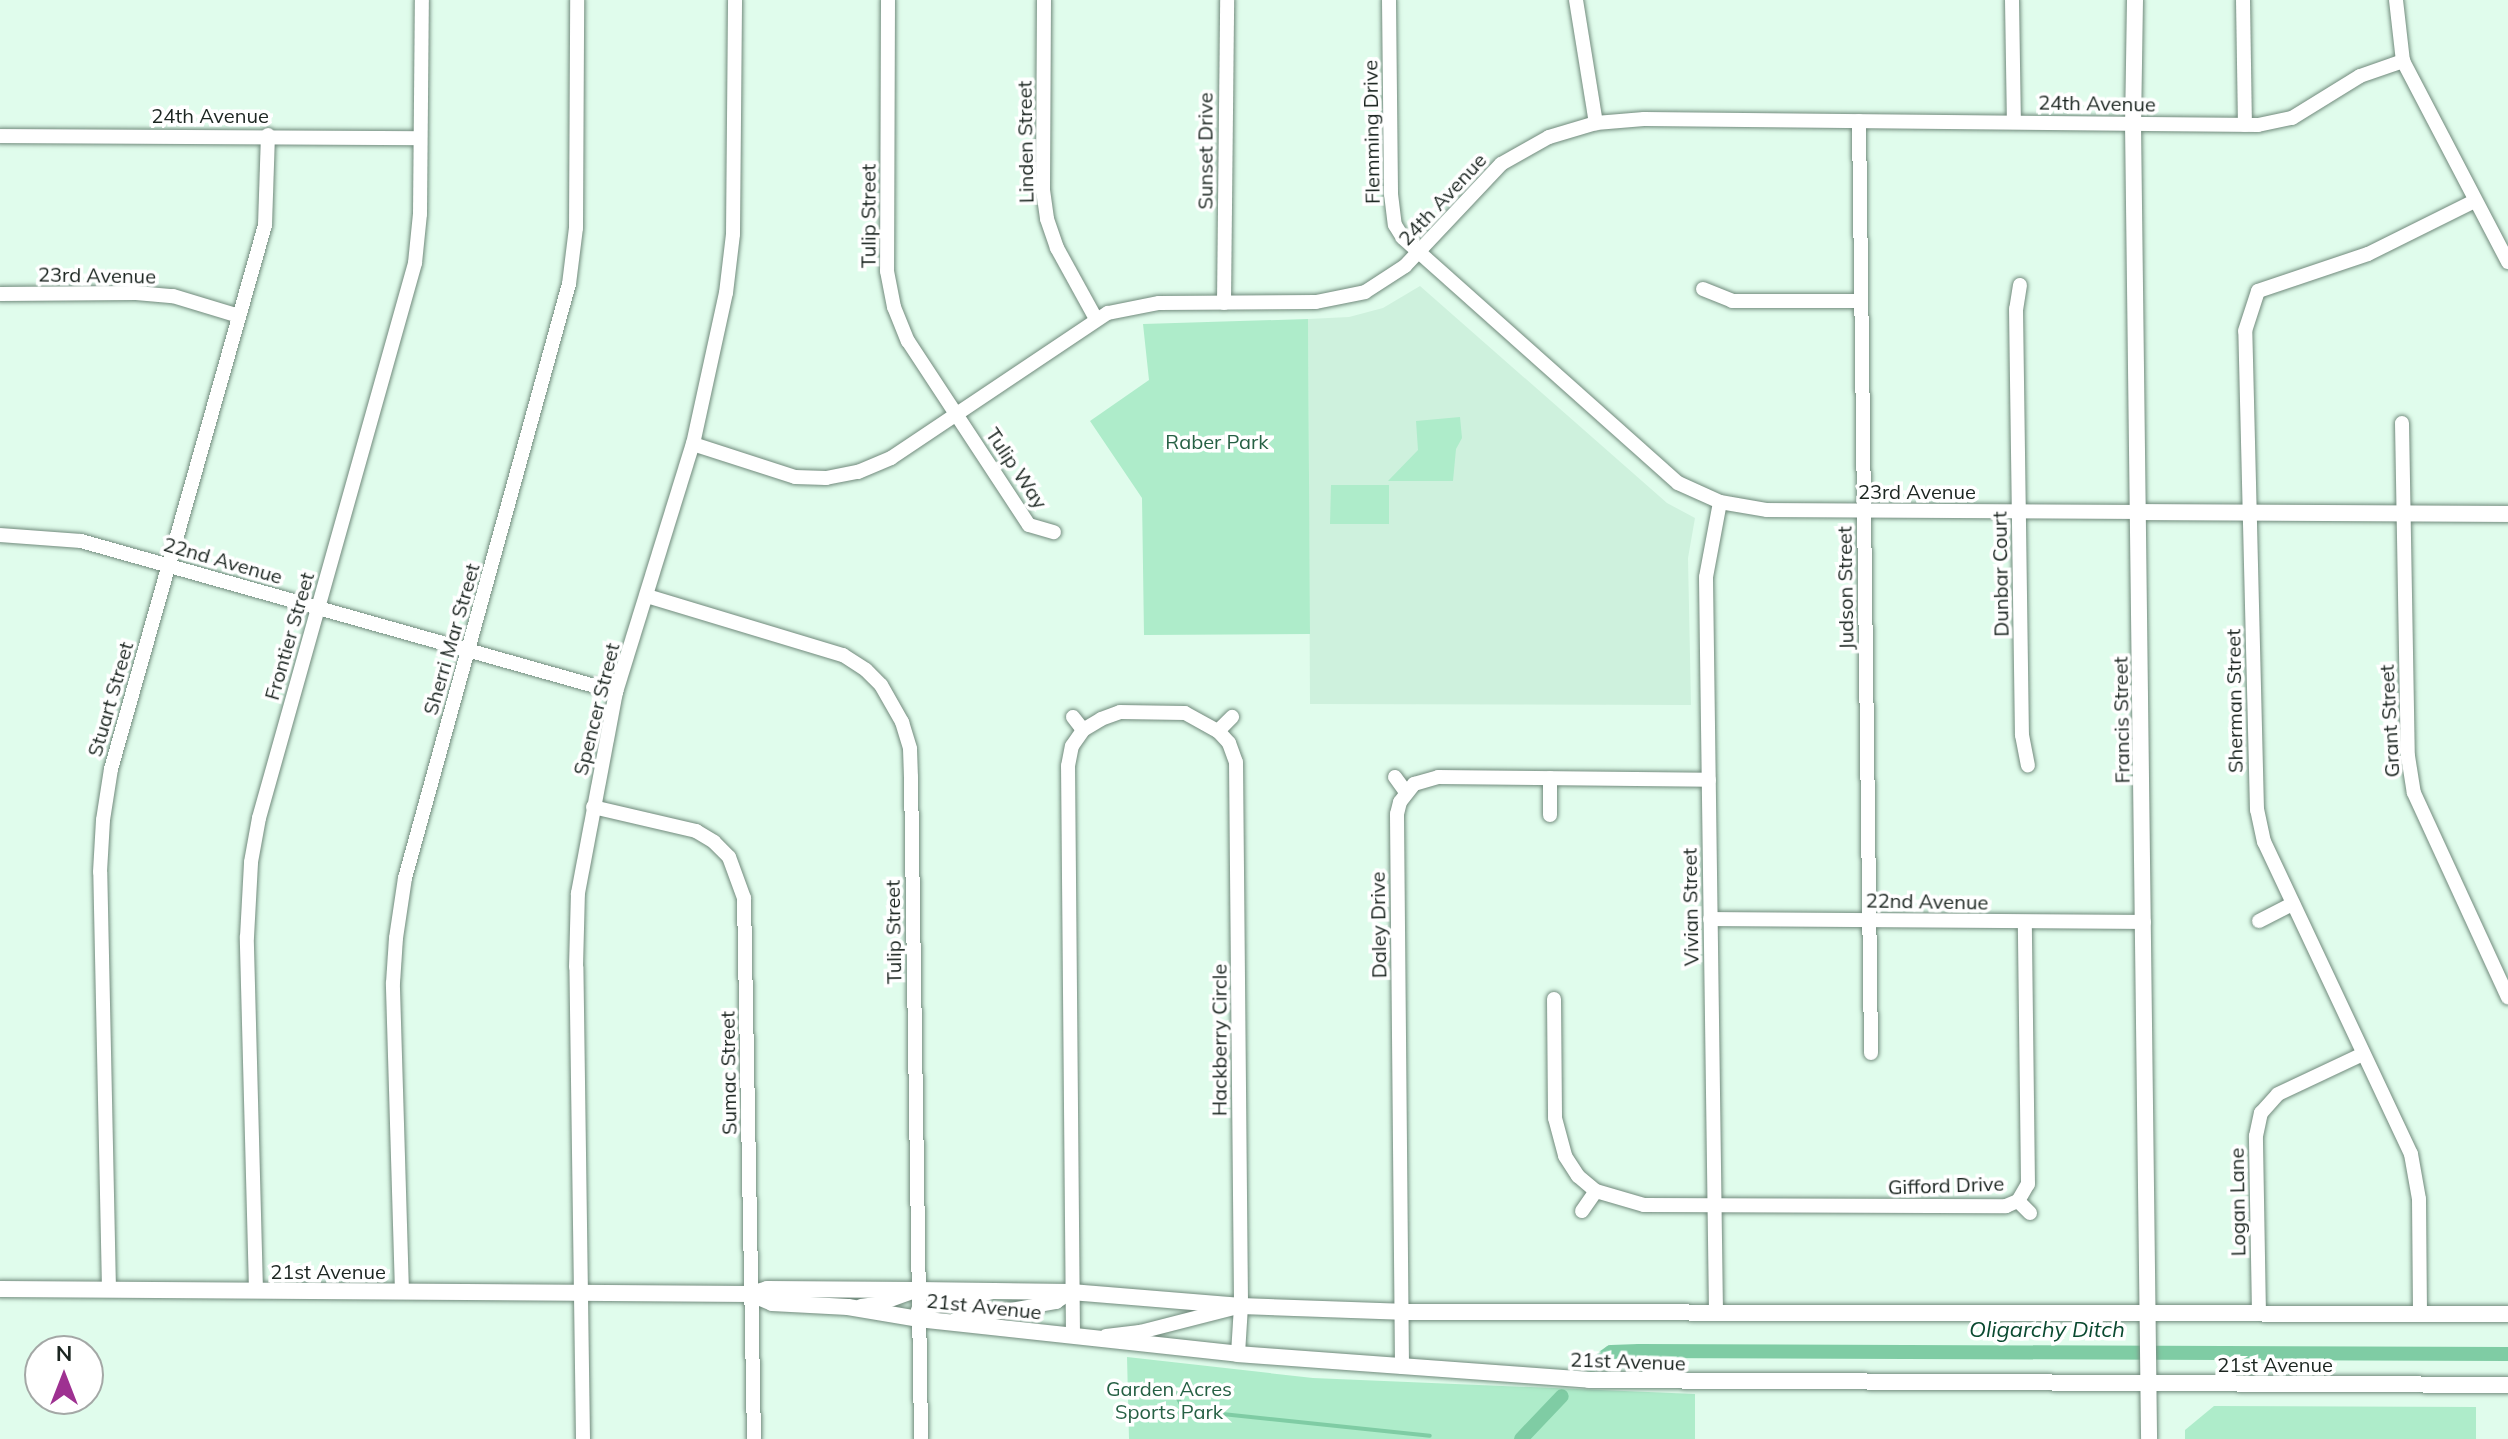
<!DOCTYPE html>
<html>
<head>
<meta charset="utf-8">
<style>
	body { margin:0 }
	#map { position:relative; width:2508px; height:1439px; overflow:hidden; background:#e0fcec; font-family:Mulish,sans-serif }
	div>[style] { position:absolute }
	.built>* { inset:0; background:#cef1dd }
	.green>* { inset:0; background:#aeecca }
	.stream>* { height:4px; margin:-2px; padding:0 2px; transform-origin:2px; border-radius:2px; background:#7fcca4 }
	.canal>* { height:14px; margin:-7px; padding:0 7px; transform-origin:7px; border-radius:7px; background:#7fcca4 }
	.roads { filter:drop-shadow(0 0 2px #718a7c) drop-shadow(0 0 2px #718a7c) }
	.minor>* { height:14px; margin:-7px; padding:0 7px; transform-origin:7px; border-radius:7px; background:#fff }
	.tertiary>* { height:16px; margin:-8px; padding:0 8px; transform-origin:8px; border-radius:8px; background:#fff }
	span { translate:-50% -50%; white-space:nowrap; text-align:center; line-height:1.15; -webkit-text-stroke:7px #fff; paint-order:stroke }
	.street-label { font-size:20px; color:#1b2520 }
	.park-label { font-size:20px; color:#266044 }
	.water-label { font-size:22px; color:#0a4a30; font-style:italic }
	.north { position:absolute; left:24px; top:1335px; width:80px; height:80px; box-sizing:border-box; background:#fff; border:2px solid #a4a8a6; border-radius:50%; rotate:0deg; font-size:22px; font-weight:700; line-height:32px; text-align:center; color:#1b2520 }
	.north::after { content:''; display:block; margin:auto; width:28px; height:36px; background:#9e3191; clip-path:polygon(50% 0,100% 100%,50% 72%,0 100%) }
</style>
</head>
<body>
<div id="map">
	<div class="built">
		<div style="clip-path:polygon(1420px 286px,1667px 503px,1695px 518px,1688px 558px,1691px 705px,1310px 704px,1308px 319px,1349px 317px,1383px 308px)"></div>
	</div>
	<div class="green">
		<div style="clip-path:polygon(1308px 319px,1310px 634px,1144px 635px,1142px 498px,1090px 421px,1149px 380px,1143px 324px)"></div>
		<div style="clip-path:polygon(1460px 417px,1462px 438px,1456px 449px,1453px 481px,1388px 481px,1418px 450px,1416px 421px)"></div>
		<div style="clip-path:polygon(1331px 485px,1389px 485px,1389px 524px,1330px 524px)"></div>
		<div style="clip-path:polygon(1127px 1357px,1313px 1378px,1695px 1394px,1695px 1439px,1129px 1439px)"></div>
		<div style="clip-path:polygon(2214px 1406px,2476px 1407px,2476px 1439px,2185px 1439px,2185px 1430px)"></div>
	</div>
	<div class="stream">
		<div style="left:1174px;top:1391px;width:15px;rotate:62deg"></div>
		<div style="left:1181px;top:1404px;width:15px;rotate:28deg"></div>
		<div style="left:1194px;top:1411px;width:237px;rotate:6deg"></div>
	</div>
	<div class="canal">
		<div style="left:1591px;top:1366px;width:24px;rotate:-35deg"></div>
		<div style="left:1611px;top:1352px;width:28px;rotate:-2deg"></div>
		<div style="left:1639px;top:1351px;width:869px;rotate:0.2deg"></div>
		<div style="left:1521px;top:1439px;width:59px;rotate:-46.4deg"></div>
	</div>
	<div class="roads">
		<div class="minor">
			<div style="left:888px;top:0;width:271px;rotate:90.2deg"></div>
			<div style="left:887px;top:271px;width:37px;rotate:79deg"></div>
			<div style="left:894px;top:307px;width:37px;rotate:68deg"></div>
			<div style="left:908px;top:341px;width:220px;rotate:56.7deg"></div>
			<div style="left:1029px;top:525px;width:26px;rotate:16deg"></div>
			<div style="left:1044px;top:0;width:190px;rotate:90.3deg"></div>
			<div style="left:1043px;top:190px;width:29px;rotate:82deg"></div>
			<div style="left:1047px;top:219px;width:31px;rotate:71deg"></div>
			<div style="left:1057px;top:248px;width:81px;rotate:61.2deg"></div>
			<div style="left:1389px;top:0;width:194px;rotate:89.4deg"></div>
			<div style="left:1391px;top:194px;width:31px;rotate:83deg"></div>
			<div style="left:1395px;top:225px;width:15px;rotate:58deg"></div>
			<div style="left:1403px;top:238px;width:368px;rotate:41.7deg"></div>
			<div style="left:1678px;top:483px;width:46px;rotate:24.3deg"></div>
			<div style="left:1720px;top:502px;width:48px;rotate:9.7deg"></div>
			<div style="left:1767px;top:510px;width:371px;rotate:0.3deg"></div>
			<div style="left:1576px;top:0;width:125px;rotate:80.8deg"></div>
			<div style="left:2012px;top:0;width:122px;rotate:89.1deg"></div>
			<div style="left:2243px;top:0;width:125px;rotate:89.1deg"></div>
			<div style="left:2396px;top:0;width:61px;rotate:83.5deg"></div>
			<div style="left:2403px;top:61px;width:227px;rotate:62.4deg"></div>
			<div style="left:1859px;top:121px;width:932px;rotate:89.26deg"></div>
			<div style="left:0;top:136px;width:420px;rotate:0.3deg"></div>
			<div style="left:2020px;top:285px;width:24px;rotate:99deg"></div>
			<div style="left:2016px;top:309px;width:426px;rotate:89.2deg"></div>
			<div style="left:2022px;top:735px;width:31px;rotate:79deg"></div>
			<div style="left:1703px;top:289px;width:31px;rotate:22deg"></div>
			<div style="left:1732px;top:301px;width:129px"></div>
			<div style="left:0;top:294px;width:136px;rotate:-0.4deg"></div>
			<div style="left:136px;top:293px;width:37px;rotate:5deg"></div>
			<div style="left:173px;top:296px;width:69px;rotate:16.9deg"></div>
			<div style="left:1224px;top:303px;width:303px;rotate:-89.4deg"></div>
			<div style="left:2402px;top:423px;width:333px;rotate:89deg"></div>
			<div style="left:2408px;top:756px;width:37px;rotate:81deg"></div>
			<div style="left:2414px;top:793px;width:225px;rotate:65.3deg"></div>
			<div style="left:693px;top:444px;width:107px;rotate:17.9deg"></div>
			<div style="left:795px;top:477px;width:31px;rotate:2deg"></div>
			<div style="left:826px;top:478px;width:33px;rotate:-11deg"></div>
			<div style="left:858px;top:472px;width:36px;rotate:-23deg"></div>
			<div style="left:891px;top:458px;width:261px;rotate:-33.8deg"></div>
			<div style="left:1108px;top:313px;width:52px;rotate:-11.1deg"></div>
			<div style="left:1159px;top:303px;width:157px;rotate:-0.4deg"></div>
			<div style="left:1316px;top:302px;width:50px;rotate:-11.5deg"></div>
			<div style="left:1365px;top:292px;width:48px;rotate:-33deg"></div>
			<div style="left:1405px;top:266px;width:140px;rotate:-46.7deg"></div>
			<div style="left:1501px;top:164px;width:55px;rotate:-29.4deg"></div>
			<div style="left:1549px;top:137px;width:49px;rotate:-16.6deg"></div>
			<div style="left:1596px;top:123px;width:48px;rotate:-4.8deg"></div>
			<div style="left:1644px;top:119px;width:614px;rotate:0.56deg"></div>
			<div style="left:2258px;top:125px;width:35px;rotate:-12deg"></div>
			<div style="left:2292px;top:118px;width:80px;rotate:-31.7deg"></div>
			<div style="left:2360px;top:76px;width:46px;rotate:-19.2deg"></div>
			<div style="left:0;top:535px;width:81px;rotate:4.2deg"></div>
			<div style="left:81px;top:541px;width:556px;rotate:15.76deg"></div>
			<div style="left:647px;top:596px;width:205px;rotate:16.8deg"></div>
			<div style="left:843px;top:655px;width:27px;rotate:33deg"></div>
			<div style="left:866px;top:670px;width:21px;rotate:45deg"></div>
			<div style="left:881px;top:685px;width:43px;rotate:60.4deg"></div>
			<div style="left:902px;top:722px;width:28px;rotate:73deg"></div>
			<div style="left:910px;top:749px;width:28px;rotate:88deg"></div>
			<div style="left:911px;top:777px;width:662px;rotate:89.13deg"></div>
			<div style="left:1073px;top:717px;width:16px;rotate:52deg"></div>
			<div style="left:1218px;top:731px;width:20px;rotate:-45deg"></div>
			<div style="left:1395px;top:777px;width:19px;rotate:54deg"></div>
			<div style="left:1550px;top:778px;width:37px;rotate:90deg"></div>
			<div style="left:593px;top:807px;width:106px;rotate:13.1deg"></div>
			<div style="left:696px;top:831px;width:21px;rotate:31deg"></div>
			<div style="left:714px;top:842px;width:21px;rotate:45deg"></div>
			<div style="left:729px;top:857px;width:44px;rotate:69.9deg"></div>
			<div style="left:744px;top:898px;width:541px;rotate:88.94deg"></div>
			<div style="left:1710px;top:919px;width:434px;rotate:0.4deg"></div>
			<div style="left:2259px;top:921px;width:38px;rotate:-27deg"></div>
			<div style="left:1554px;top:999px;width:119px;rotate:89.5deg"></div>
			<div style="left:1555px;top:1118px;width:39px;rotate:75deg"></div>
			<div style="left:1565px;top:1156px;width:24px;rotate:57deg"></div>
			<div style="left:1578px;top:1176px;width:23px;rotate:40deg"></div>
			<div style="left:1596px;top:1191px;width:50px;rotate:16.3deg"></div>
			<div style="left:1644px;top:1205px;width:362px;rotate:0.2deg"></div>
			<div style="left:2006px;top:1206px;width:13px;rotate:-23deg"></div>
			<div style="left:2018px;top:1201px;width:20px;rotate:-60deg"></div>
			<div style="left:2028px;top:1184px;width:262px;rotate:-90.7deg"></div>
			<div style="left:2018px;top:1201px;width:17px;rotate:45deg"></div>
			<div style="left:1582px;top:1211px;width:24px;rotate:-55deg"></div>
			<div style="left:109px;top:1290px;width:418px;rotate:-91.2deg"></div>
			<div style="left:100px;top:872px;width:52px;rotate:-86.7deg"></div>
			<div style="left:103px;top:820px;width:52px;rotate:-81.1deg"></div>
			<div style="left:111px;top:769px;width:565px;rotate:-74.19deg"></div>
			<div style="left:265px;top:225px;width:90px;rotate:-88.1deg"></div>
			<div style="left:256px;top:1291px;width:354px;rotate:-91.5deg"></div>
			<div style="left:247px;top:937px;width:75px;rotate:-86.9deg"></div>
			<div style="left:251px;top:862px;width:45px;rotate:-79.7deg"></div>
			<div style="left:259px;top:818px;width:577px;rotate:-74.3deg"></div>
			<div style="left:415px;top:263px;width:49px;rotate:-84.2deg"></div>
			<div style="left:420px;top:214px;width:214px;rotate:-89.5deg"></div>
			<div style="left:402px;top:1292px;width:309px;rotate:-91.7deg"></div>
			<div style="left:393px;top:983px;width:45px;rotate:-86.2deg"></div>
			<div style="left:396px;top:938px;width:61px;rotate:-81.5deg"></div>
			<div style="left:405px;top:878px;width:616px;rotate:-74.57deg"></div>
			<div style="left:569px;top:284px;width:56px;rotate:-82.9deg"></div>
			<div style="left:576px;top:228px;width:228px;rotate:-89.7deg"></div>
			<div style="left:861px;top:1306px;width:21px;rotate:-8deg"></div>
			<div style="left:882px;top:1303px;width:37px;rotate:-20deg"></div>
			<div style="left:918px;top:1310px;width:77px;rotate:-13.5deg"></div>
			<div style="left:1716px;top:1313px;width:736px;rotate:-90.78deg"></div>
			<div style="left:1706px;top:577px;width:76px;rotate:-79.4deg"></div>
			<div style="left:2259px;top:1314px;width:178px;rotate:-91deg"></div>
			<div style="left:2256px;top:1136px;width:24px;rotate:-78deg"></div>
			<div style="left:2261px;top:1113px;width:25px;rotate:-48deg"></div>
			<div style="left:2278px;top:1094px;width:94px;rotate:-25.2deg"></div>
			<div style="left:2420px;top:1314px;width:115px;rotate:-90.5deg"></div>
			<div style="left:2419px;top:1199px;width:46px;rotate:-100.1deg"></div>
			<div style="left:2411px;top:1154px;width:345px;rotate:-115.2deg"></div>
			<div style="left:2264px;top:842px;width:33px;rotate:-102deg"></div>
			<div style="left:2257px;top:810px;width:479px;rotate:-91.4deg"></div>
			<div style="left:2245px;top:331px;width:42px;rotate:-72deg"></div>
			<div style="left:2258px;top:291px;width:116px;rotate:-18.6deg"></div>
			<div style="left:2368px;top:254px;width:119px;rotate:-26.4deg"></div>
			<div style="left:955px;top:1320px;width:103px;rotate:-10.1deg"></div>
			<div style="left:1056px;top:1302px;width:18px;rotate:-34deg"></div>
			<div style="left:1073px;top:1336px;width:570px;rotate:-90.5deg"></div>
			<div style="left:1068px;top:766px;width:20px;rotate:-79deg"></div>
			<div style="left:1072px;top:746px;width:19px;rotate:-55deg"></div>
			<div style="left:1083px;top:730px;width:21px;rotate:-31deg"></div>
			<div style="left:1101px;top:719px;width:20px;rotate:-20deg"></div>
			<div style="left:1120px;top:712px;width:65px;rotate:0.9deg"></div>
			<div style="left:1185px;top:713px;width:38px;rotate:29deg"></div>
			<div style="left:1218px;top:731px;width:16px;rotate:47deg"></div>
			<div style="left:1229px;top:743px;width:20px;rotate:70deg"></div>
			<div style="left:1236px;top:762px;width:544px;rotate:89.47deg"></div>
			<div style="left:1241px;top:1306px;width:48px;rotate:93.6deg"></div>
			<div style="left:1106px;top:1336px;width:34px;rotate:-7deg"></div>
			<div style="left:1140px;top:1332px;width:101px;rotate:-14.3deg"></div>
			<div style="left:1402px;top:1367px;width:553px;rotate:-90.52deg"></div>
			<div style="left:1397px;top:814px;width:12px;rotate:-76deg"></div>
			<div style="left:1400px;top:802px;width:23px;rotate:-52deg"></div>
			<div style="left:1414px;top:784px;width:25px;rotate:-16deg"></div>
			<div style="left:1438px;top:777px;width:271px;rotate:0.6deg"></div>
			<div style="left:583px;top:1439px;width:472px;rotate:-90.8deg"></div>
			<div style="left:576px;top:967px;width:74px;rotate:-88.5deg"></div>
			<div style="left:578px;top:893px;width:205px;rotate:-79.3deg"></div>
			<div style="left:616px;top:692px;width:260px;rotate:-72.8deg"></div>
			<div style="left:693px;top:444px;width:155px;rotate:-77.7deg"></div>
			<div style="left:726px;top:293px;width:59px;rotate:-83.2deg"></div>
			<div style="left:733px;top:234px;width:234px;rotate:-89.5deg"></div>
		</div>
		<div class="tertiary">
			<div style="left:2135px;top:0;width:123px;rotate:90.9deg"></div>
			<div style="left:2133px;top:123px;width:1316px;rotate:89.3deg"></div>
			<div style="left:2138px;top:512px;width:370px;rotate:0.3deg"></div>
			<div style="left:0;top:1289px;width:751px;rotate:0.38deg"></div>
			<div style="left:751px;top:1294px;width:17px;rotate:-17deg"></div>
			<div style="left:767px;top:1289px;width:150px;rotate:0.4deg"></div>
			<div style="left:917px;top:1290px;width:154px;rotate:0.7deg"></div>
			<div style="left:1071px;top:1292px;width:171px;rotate:4.7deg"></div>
			<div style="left:1241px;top:1306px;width:160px;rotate:2.1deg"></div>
			<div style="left:1401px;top:1312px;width:1107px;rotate:0.1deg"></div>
			<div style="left:751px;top:1294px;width:23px;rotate:23deg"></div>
			<div style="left:772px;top:1303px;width:76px;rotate:3deg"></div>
			<div style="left:848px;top:1307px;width:71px;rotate:9.7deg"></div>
			<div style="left:918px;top:1319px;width:322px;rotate:6.2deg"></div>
			<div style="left:1238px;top:1354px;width:352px;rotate:4.2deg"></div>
			<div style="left:1589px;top:1380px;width:919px;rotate:0.31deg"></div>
		</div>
	</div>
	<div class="street-label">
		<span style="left:2097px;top:103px;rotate:1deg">24th Avenue</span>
		<span style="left:210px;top:115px">24th Avenue</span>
		<span style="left:1371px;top:132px;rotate:-91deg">Flemming Drive</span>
		<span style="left:1025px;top:142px;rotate:-91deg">Linden Street</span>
		<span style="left:1205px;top:151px;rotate:-90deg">Sunset Drive</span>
		<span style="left:1442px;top:199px;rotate:-47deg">24th Avenue</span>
		<span style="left:868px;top:216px;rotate:-90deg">Tulip Street</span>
		<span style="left:97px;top:275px;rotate:1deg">23rd Avenue</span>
		<span style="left:1017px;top:468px;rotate:56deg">Tulip Way</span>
		<span style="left:1917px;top:491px">23rd Avenue</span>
		<span style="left:223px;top:560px;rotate:16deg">22nd Avenue</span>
		<span style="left:2000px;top:574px;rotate:-91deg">Dunbar Court</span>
		<span style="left:1845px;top:588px;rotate:-91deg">Judson Street</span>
		<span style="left:289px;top:636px;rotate:-74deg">Frontier Street</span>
		<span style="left:451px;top:639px;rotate:-74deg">Sherri Mar Street</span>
		<span style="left:110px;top:699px;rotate:-74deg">Stuart Street</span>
		<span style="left:2234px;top:701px;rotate:-91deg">Sherman Street</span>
		<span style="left:596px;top:709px;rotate:-76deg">Spencer Street</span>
		<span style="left:2121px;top:720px;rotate:-91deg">Francis Street</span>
		<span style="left:2389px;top:721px;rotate:-93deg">Grant Street</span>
		<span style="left:1927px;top:901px;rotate:1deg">22nd Avenue</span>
		<span style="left:1690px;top:907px;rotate:-91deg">Vivian Street</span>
		<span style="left:1378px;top:925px;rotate:-91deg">Daley Drive</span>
		<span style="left:893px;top:932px;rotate:-91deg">Tulip Street</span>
		<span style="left:1219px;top:1040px;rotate:-90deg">Hackberry Circle</span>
		<span style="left:728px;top:1073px;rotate:-91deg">Sumac Street</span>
		<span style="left:1946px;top:1185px;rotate:-2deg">Gifford Drive</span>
		<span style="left:2237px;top:1202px;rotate:-91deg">Logan Lane</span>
		<span style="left:328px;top:1271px">21st Avenue</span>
		<span style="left:984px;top:1306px;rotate:6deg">21st Avenue</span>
		<span style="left:1628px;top:1361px;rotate:2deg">21st Avenue</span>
		<span style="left:2275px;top:1364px">21st Avenue</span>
	</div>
	<div class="park-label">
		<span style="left:1217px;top:441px">Raber Park</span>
		<span style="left:1169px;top:1400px">Garden Acres<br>Sports Park</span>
	</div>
	<div class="water-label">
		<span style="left:2047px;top:1330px">Oligarchy Ditch</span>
	</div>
	<div class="north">N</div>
</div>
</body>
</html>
